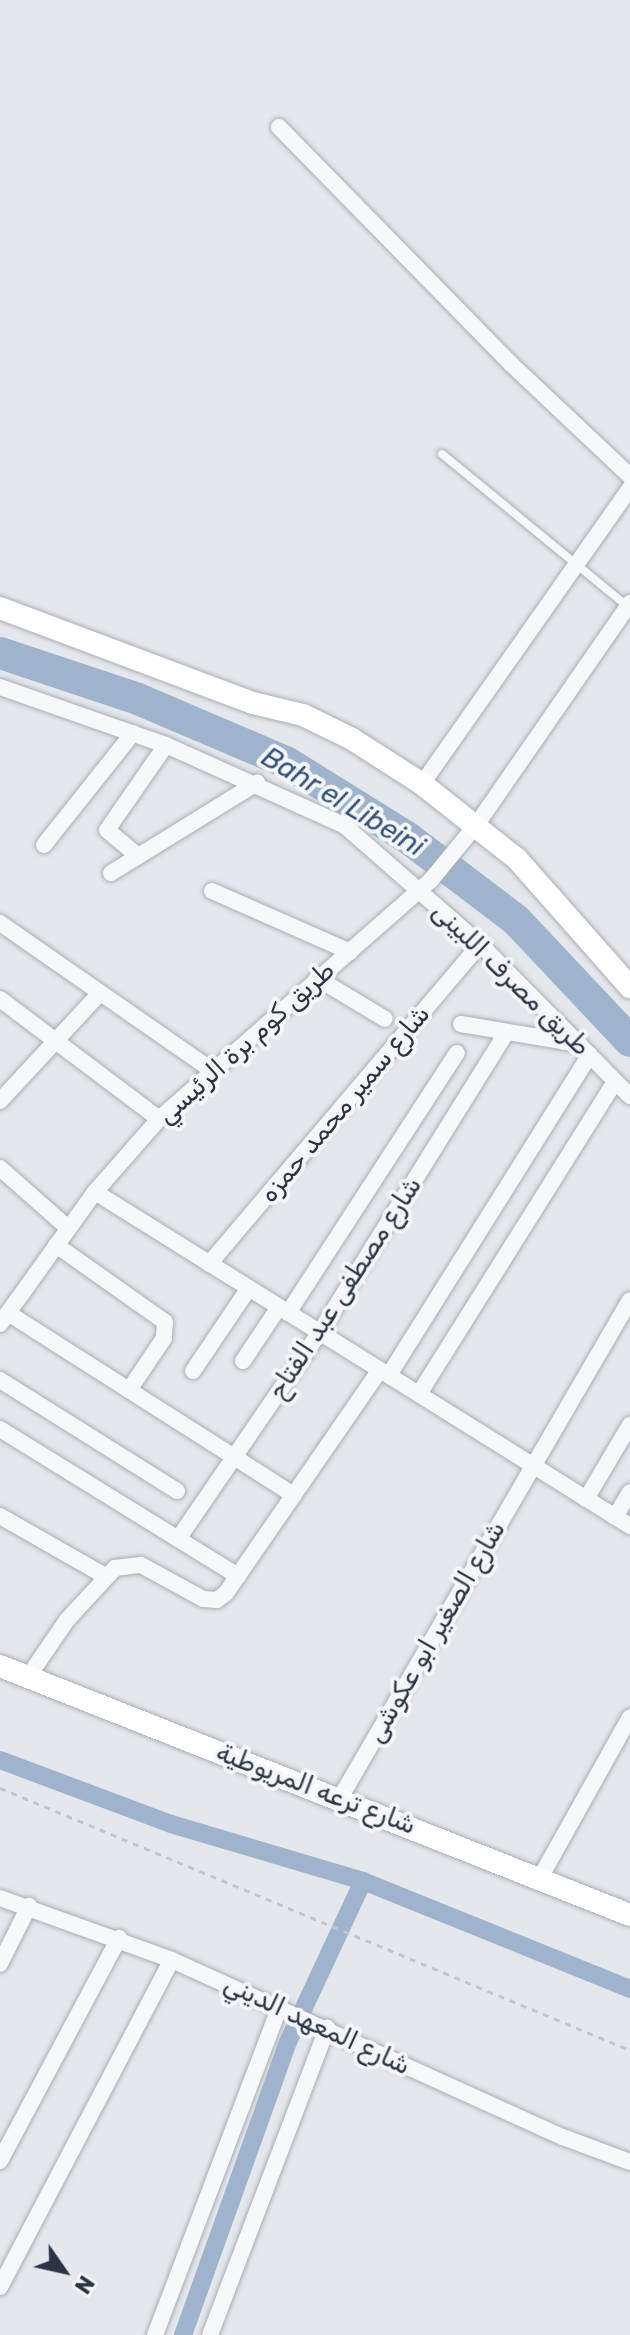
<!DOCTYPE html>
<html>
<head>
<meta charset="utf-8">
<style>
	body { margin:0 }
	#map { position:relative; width:630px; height:2335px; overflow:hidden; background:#e4e7ec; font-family:Rubik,Vazirmatn,sans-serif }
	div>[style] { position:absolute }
	.canal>* { height:18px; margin:-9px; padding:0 9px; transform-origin:9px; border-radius:9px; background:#9fb4cc }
	.river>* { height:32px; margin:-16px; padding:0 16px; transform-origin:16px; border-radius:16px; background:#9fb4cc }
	.path>* { height:3px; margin-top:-1.5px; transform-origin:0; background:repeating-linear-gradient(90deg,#c2c5cb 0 6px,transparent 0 12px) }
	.roads { filter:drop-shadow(0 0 2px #a9aeb7) drop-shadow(0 0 2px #a9aeb7) }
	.lane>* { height:8px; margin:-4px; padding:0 4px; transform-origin:4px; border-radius:4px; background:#f7f8fa }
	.street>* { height:16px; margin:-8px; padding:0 8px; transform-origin:8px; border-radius:8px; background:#f7f8fa }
	.secondary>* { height:22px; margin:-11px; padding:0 11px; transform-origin:11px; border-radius:11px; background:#fff }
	span { translate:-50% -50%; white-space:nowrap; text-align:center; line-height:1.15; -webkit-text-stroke:8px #f4f6f9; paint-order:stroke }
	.street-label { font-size:26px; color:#2b3445 }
	.water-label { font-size:28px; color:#34527a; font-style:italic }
	.north { position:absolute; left:24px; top:2231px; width:80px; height:80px; -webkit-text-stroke:6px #f4f6f9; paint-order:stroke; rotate:124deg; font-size:22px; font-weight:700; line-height:32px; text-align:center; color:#2b3445 }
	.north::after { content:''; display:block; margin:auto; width:28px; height:36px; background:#2b3445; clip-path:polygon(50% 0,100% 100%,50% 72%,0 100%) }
</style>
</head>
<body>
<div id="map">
	<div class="canal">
		<div style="left:0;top:1760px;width:183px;rotate:20.5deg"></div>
		<div style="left:171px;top:1824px;width:200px;rotate:16.5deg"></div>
		<div style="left:363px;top:1881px;width:288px;rotate:22deg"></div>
		<div style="left:183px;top:2335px;width:311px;rotate:-70.3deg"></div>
		<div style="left:288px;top:2042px;width:178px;rotate:-65deg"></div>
	</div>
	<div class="river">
		<div style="left:0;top:653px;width:145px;rotate:18.4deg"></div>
		<div style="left:138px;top:699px;width:161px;rotate:23.1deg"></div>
		<div style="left:286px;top:762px;width:144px;rotate:31.9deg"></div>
		<div style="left:408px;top:838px;width:136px;rotate:37.2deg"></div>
		<div style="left:516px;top:920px;width:166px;rotate:46.7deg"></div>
	</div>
	<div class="path">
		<div style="left:0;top:1788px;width:682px;rotate:22.58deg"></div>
	</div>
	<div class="roads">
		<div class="lane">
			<div style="left:442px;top:454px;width:239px;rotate:39.4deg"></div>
		</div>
		<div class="street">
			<div style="left:279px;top:127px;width:330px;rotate:45.6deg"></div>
			<div style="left:510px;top:363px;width:165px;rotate:43.3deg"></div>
			<div style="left:0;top:687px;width:176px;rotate:19.3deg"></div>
			<div style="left:166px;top:745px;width:196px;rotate:24.3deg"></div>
			<div style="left:345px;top:826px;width:179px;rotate:41.2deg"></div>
			<div style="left:480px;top:944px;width:214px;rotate:45.4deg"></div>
			<div style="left:422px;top:784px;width:362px;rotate:-54.9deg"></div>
			<div style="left:44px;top:845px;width:143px;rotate:-51.5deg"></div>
			<div style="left:138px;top:856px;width:40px;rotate:-140deg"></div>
			<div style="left:107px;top:830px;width:103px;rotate:-55.2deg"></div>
			<div style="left:111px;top:873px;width:172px;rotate:-31.7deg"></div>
			<div style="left:212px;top:891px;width:151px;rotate:23.8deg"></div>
			<div style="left:0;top:923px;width:256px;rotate:34.8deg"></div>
			<div style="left:317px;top:978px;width:79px;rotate:31.1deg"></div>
			<div style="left:0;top:999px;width:199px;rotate:37deg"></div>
			<div style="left:461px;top:1024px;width:120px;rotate:9.6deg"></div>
			<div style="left:0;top:1101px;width:147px;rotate:-47.2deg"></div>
			<div style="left:0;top:1168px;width:91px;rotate:41.4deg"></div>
			<div style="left:95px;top:1192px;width:631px;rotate:31.98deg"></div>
			<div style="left:56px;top:1245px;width:133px;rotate:35.2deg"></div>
			<div style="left:165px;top:1322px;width:16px;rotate:94deg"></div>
			<div style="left:164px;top:1338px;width:63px;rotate:123.9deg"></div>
			<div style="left:209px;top:1264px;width:419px;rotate:-49.7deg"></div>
			<div style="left:8px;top:1313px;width:339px;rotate:32.5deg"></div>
			<div style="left:288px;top:1313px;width:310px;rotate:-57deg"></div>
			<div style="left:0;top:1324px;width:163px;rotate:-54.3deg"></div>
			<div style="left:95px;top:1192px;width:97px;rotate:-48.8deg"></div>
			<div style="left:159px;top:1119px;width:362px;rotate:-41.3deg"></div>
			<div style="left:431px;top:880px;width:72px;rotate:-50.6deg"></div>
			<div style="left:477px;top:824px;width:269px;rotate:-55.3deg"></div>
			<div style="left:243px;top:1361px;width:65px;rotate:-56.3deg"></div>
			<div style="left:193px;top:1371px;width:100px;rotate:-56deg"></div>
			<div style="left:389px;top:1375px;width:378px;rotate:-57.9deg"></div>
			<div style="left:0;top:1380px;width:209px;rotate:32.1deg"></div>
			<div style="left:419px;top:1394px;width:369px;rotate:-57.9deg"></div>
			<div style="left:0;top:1429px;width:280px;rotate:31.7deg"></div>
			<div style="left:586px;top:1499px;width:86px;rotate:-59.3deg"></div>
			<div style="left:0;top:1516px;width:121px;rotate:29.7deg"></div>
			<div style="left:615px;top:1517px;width:29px;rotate:-59deg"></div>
			<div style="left:178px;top:1539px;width:251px;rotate:-55.6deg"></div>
			<div style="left:320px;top:1332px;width:352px;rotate:-58.1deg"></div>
			<div style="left:28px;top:1677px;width:69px;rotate:-55.6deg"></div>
			<div style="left:67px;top:1620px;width:71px;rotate:-47.3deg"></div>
			<div style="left:115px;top:1568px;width:26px;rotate:-7deg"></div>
			<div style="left:141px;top:1565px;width:71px;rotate:28.7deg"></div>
			<div style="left:203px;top:1599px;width:14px;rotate:4deg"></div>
			<div style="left:217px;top:1600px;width:11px;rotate:-38deg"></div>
			<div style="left:226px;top:1593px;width:271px;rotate:-55.4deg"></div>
			<div style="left:340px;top:1798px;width:576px;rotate:-59.79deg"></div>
			<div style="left:540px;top:1878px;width:184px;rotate:-60.8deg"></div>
			<div style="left:0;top:1898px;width:183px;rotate:19.8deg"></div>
			<div style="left:172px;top:1960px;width:429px;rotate:24.4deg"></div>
			<div style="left:563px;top:2137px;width:72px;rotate:20.5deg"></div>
			<div style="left:0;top:1964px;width:65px;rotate:-63.4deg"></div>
			<div style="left:0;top:2161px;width:253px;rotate:-61.9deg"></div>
			<div style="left:0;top:2287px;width:369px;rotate:-62.3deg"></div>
			<div style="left:155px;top:2335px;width:352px;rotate:-69.2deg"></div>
			<div style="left:210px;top:2335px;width:329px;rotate:-69.1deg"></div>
		</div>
		<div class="secondary">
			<div style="left:0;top:608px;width:270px;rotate:20.6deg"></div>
			<div style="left:253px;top:703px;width:51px;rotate:13.5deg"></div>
			<div style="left:303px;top:715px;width:55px;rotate:26.1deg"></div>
			<div style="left:352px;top:739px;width:83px;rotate:32.7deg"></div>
			<div style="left:422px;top:784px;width:121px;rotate:38.3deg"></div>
			<div style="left:517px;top:859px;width:171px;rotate:48.6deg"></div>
			<div style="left:0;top:1666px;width:677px;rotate:21.57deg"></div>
		</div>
	</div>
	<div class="street-label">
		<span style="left:511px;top:979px;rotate:44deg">طريق مصرف اللبينى</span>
		<span style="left:246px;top:1043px;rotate:-42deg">طريق كوم برة الرئيسي</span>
		<span style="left:345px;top:1104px;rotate:-50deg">شارع سمير محمد حمزه</span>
		<span style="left:345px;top:1288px;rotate:-57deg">شارع مصطفى عبد الفتاح</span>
		<span style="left:436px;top:1632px;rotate:-60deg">شارع الصغير ابو عكوشى</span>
		<span style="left:316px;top:1789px;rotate:21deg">شارع ترعه المريوطية</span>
		<span style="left:317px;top:2025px;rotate:25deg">شارع المعهد الديني</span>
	</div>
	<div class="water-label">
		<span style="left:343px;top:802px;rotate:31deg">Bahr el Libeini</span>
	</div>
	<div class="north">N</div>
</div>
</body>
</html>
